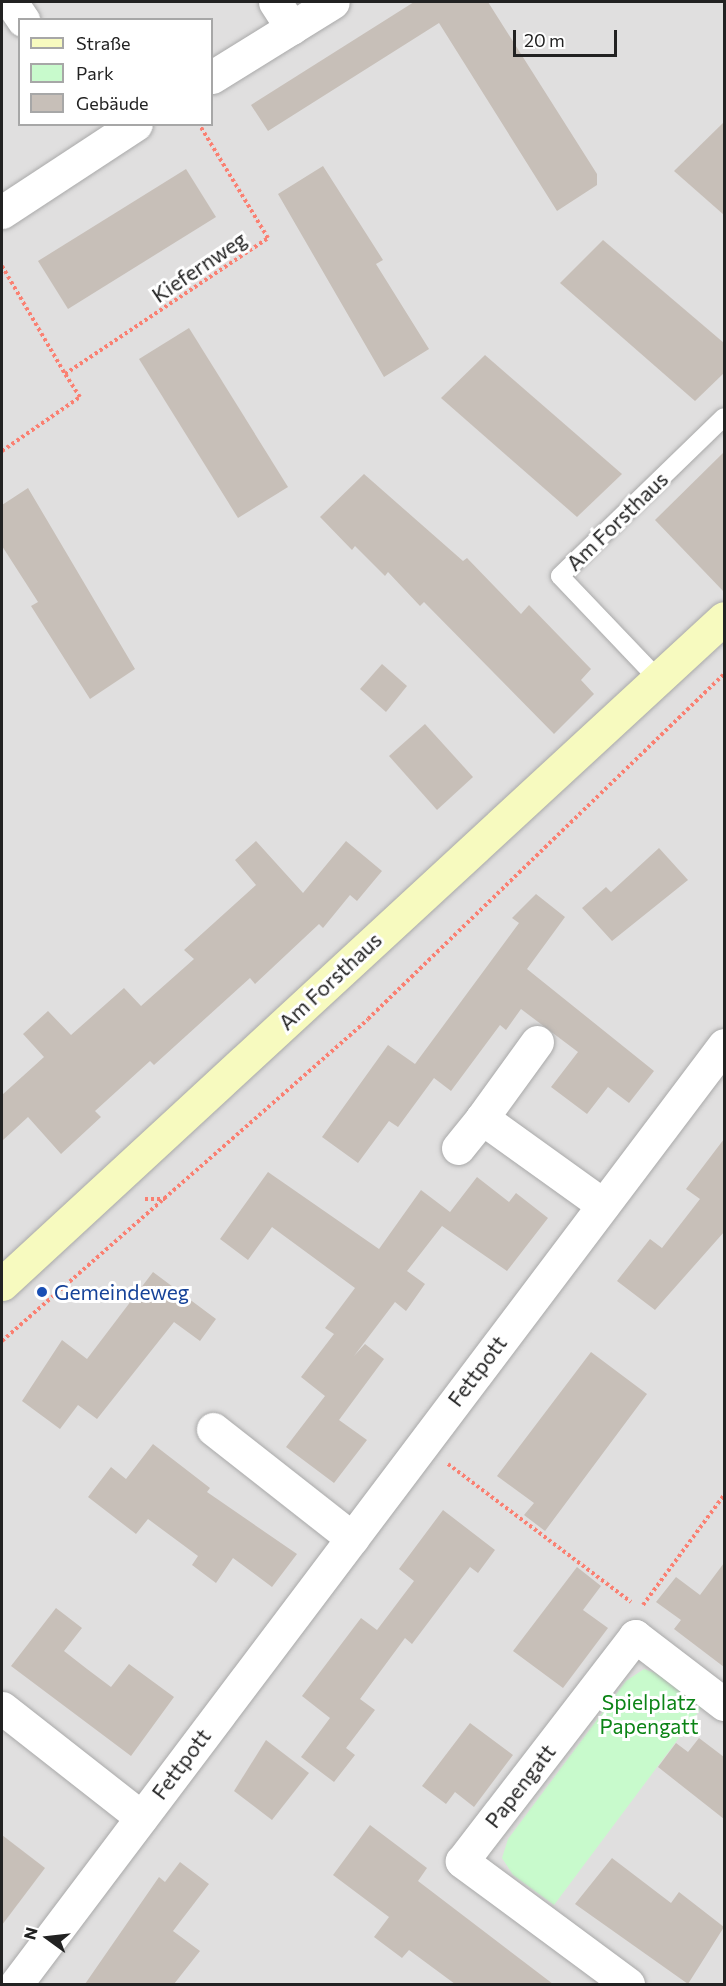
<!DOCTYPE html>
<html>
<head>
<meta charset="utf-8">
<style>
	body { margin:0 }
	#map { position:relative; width:726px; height:1986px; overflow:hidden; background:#f2efe9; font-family:Commissioner,sans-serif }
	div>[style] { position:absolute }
	.residential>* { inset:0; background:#e0dfdf }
	.park>* { inset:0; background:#c8facc }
	.building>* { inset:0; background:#c7bfb8 }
	.path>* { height:4px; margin-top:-2px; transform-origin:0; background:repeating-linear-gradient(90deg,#fa8072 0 3px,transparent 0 6px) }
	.roads { filter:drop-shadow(0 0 2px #a9a9a9) drop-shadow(0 0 2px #a9a9a9) }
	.lane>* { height:18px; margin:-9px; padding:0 9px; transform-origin:9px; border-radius:9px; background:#fff }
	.street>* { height:33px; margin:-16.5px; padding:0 16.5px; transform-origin:16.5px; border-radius:16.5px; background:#fff }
	.secondary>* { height:33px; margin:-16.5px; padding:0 16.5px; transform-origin:16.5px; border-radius:16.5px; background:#f7fabf }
	.dots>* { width:16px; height:16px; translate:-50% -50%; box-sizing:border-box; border:3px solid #fff; border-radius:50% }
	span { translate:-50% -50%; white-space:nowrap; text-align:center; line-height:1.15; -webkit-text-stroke:6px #fff; paint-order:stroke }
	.street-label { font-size:21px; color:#222 }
	.transit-label { font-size:21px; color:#164399 }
	.left { translate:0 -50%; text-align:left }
	.park-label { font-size:21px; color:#0c8416 }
	.frame { position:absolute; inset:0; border:3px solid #222; pointer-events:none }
	.legend { position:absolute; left:18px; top:18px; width:195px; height:108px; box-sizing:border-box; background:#fff; border:2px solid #a7a7a7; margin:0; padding:8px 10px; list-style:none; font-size:18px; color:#222 }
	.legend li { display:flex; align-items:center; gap:12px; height:30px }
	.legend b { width:30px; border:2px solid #a7a7a7 }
	.north { position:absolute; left:18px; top:1908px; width:60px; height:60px; -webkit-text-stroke:4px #fff; paint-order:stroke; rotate:285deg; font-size:16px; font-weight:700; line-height:24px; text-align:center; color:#222 }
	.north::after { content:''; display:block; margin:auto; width:21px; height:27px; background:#222; clip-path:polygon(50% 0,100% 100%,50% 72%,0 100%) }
	.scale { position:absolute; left:513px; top:30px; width:104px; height:27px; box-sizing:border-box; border:3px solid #222; border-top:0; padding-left:8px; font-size:18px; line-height:21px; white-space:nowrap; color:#222; -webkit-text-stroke:4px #fff; paint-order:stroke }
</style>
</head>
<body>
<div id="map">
	<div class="residential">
		<div style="clip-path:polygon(evenodd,2px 2px,724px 2px,724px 1984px,2px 1984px,2px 2px,20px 20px,212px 20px,212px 124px,20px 124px,20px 20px)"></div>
	</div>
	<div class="park">
		<div style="clip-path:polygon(644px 1669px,661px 1675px,702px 1707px,554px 1905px,513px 1875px,502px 1858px,508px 1839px,626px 1681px)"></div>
	</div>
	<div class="building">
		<div style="clip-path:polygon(414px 2px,488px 2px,597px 174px,597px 185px,557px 211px,439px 23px,268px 131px,251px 105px)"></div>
		<div style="clip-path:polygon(724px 122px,724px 215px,674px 171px)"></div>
		<div style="clip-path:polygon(323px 166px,383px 260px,376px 264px,429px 349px,384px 377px,278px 194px)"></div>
		<div style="clip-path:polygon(186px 169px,216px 217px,68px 309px,38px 261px)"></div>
		<div style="clip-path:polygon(603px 240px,724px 343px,724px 373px,695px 401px,560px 283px)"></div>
		<div style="clip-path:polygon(189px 328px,288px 487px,238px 518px,139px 359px)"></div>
		<div style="clip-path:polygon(485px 355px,622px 474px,577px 517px,441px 398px)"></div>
		<div style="clip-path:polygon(724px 452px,724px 592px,655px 520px)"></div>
		<div style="clip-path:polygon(364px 474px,463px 561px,467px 558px,521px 614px,529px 605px,591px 669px,581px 680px,594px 694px,554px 734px,424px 602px,420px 606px,388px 572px,385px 576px,355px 546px,352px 550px,320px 517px)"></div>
		<div style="clip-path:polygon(28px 488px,135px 669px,90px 699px,31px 606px,38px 602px,2px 546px,2px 505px)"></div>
		<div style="clip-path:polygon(382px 664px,407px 686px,386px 712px,360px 689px)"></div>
		<div style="clip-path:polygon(425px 724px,473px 777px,437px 810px,389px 756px)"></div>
		<div style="clip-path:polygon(256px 841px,303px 893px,346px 841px,382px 871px,357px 901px,350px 895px,323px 928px,319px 924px,255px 984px,250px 978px,154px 1065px,150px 1061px,95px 1111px,101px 1117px,61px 1154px,28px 1117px,2px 1141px,2px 1095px,44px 1057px,23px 1034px,48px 1011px,71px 1035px,124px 988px,141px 1006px,194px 959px,184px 950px,256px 885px,235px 860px)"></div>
		<div style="clip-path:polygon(659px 848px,688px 880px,612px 941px,582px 908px,606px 887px,611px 892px)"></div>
		<div style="clip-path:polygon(536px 894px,565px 917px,527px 969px,654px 1071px,629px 1103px,608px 1087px,587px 1114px,551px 1087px,578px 1052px,521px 1009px,506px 1030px,500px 1025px,451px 1091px,434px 1078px,398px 1127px,389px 1121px,358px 1163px,322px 1137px,388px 1045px,415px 1064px,519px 923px,512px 918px)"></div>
		<div style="clip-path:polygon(724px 1139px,724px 1232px,655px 1310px,617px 1281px,650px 1239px,662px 1248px,700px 1199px,686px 1189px)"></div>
		<div style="clip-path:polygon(268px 1172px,379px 1249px,421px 1190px,450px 1212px,477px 1177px,509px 1202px,516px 1193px,548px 1218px,507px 1271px,442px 1226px,407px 1271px,425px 1284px,406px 1311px,395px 1302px,354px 1356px,365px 1344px,384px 1359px,339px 1420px,367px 1440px,334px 1483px,286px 1447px,325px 1396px,301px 1377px,334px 1334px,325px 1328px,355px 1288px,272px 1227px,248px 1260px,220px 1239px)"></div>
		<div style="clip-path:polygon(153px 1272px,216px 1319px,200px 1341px,174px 1322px,97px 1419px,78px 1405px,60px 1429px,22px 1401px,62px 1340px,87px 1359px)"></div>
		<div style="clip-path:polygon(591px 1352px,647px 1394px,545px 1531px,524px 1515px,534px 1503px,497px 1476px)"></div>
		<div style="clip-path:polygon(153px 1444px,210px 1488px,207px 1492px,297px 1554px,272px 1587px,233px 1558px,216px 1583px,192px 1565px,198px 1556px,148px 1519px,136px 1534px,88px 1497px,111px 1467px,126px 1479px)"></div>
		<div style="clip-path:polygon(443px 1510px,495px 1550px,478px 1573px,470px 1567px,412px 1644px,405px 1638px,360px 1699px,375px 1710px,346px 1748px,355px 1755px,334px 1782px,301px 1757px,330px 1718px,302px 1696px,361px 1618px,377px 1630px,414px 1581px,399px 1569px)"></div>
		<div style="clip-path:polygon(724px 1563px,724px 1667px,674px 1629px,681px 1620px,656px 1602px,676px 1577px,700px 1595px)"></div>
		<div style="clip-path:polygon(577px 1567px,601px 1586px,583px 1610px,608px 1628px,563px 1688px,513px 1651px)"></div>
		<div style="clip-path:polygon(56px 1608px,82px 1628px,64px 1651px,87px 1669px,111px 1687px,129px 1664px,174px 1697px,131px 1756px,11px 1666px)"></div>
		<div style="clip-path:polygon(470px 1723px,513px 1755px,474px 1807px,455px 1792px,446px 1804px,422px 1786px)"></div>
		<div style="clip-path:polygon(699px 1738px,724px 1757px,724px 1819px,658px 1767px,676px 1743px,688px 1752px)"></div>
		<div style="clip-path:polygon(266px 1740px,309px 1773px,272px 1820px,234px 1791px)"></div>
		<div style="clip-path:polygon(370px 1825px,427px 1868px,418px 1881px,553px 1984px,455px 1984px,409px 1950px,402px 1958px,374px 1937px,389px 1917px,333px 1875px)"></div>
		<div style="clip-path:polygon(2px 1835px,45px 1868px,2px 1925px)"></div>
		<div style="clip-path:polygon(612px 1858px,671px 1903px,679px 1892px,724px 1927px,688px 1984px,575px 1904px)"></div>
		<div style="clip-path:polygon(180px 1862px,209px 1884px,173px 1931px,200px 1951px,174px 1984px,85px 1984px,159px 1877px,165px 1882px)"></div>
	</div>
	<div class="path">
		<div style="left:2px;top:266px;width:125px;rotate:59.7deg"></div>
		<div style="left:2px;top:451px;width:95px;rotate:-34.7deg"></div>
		<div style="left:80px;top:397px;width:27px;rotate:-123deg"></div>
		<div style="left:65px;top:374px;width:244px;rotate:-33.8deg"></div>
		<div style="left:268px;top:238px;width:133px;rotate:-121.2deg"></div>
		<div style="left:145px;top:1199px;width:20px"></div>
		<div style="left:2px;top:1341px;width:487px;rotate:-41.3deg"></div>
		<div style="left:368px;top:1019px;width:496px;rotate:-44.1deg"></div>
		<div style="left:448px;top:1464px;width:229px;rotate:37deg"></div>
		<div style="left:643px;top:1605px;width:137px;rotate:-53.6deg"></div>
	</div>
	<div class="roads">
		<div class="lane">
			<div style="left:658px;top:679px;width:142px;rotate:-133.6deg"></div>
			<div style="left:560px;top:576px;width:228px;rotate:-44.1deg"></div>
		</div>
		<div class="street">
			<div style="left:11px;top:2px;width:22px;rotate:56deg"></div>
			<div style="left:275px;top:2px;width:31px;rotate:57deg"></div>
			<div style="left:212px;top:77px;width:142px;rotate:-31.8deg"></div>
			<div style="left:2px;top:212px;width:160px;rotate:-33.3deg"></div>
			<div style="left:537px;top:1042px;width:94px;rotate:125.9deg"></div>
			<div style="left:482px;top:1118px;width:149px;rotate:35.7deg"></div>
			<div style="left:458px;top:1148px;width:38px;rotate:-51deg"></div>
			<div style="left:213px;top:1429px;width:177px;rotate:38.1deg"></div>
			<div style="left:2px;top:1708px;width:177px;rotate:38.1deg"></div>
			<div style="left:16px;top:1984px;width:1176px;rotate:-52.98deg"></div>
			<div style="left:628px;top:1984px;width:207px;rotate:-143.5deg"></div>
			<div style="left:462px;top:1861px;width:284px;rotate:-52.4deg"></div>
			<div style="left:635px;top:1636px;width:112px;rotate:37.4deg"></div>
		</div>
		<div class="secondary">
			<div style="left:2px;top:1284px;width:982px;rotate:-42.69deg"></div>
		</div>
	</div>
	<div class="dots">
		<div style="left:42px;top:1292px;background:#1a4fb4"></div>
	</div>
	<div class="street-label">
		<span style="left:199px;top:267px;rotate:-34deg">Kiefernweg</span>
		<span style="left:617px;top:521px;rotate:-44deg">Am Forsthaus</span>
		<span style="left:330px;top:981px;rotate:-43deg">Am Forsthaus</span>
		<span style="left:477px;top:1371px;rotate:-53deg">Fettpott</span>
		<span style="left:181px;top:1764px;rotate:-53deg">Fettpott</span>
		<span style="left:520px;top:1786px;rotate:-52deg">Papengatt</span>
	</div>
	<div class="transit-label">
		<span class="left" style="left:54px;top:1292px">Gemeindeweg</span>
	</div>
	<div class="park-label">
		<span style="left:649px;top:1714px">Spielplatz<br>Papengatt</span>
	</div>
	<div class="frame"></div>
	<ul class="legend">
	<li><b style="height:8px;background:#f7fabf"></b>Straße</li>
	<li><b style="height:16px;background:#c8facc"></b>Park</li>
	<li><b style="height:16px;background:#c7bfb8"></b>Gebäude</li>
	</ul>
	<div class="north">N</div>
	<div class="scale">20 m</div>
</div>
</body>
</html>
